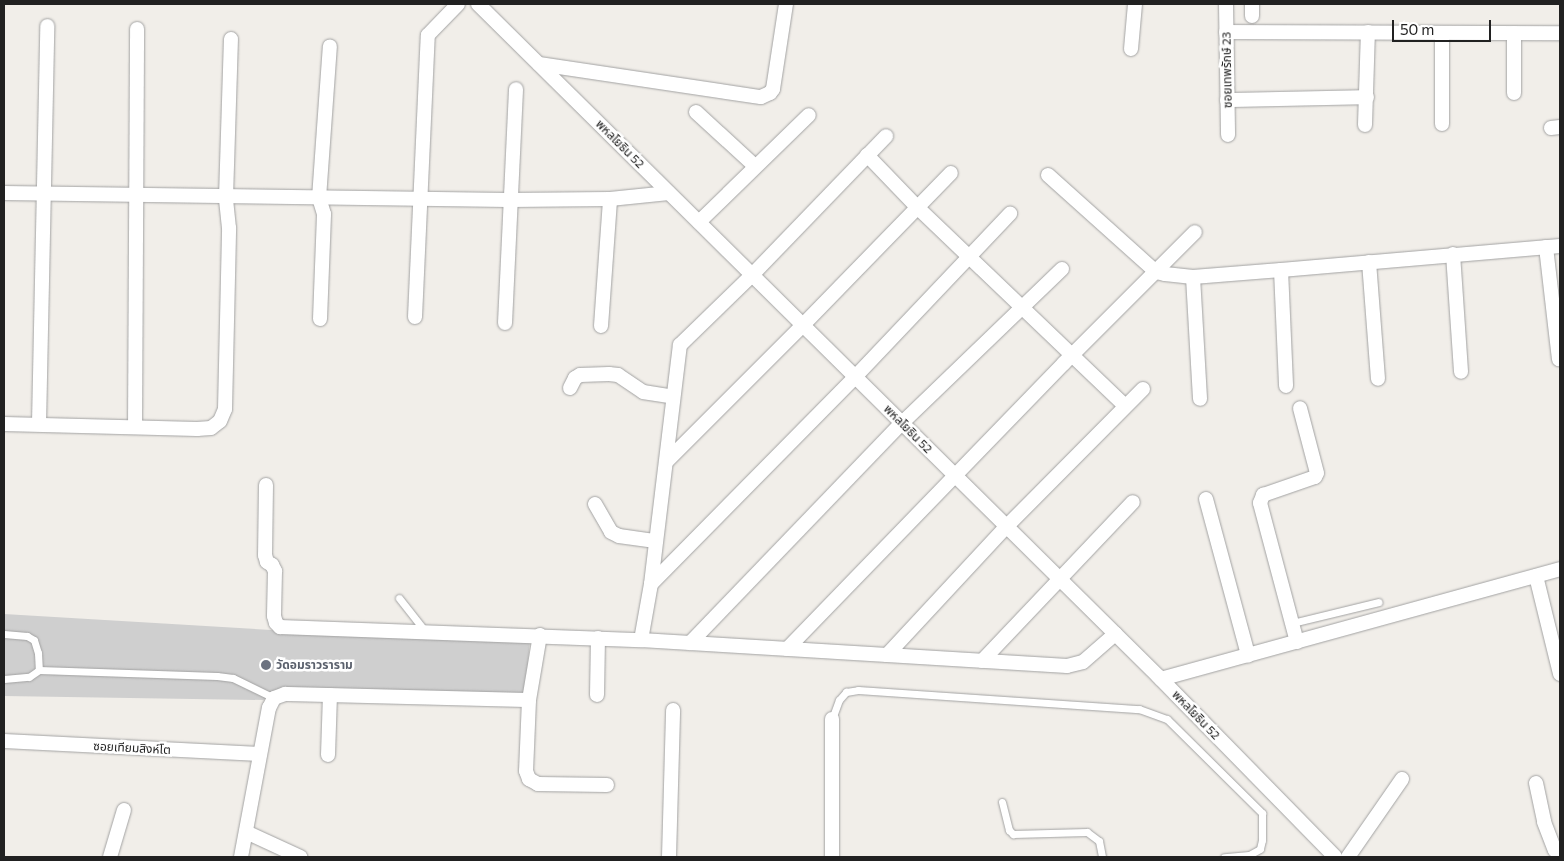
<!DOCTYPE html>
<html>
<head>
<meta charset="utf-8">
<style>
	body { margin:0 }
	#map { position:relative; width:1564px; height:861px; overflow:hidden; background:#f1eee9; font-family:Commissioner,"Noto Sans Thai",sans-serif }
	div>[style] { position:absolute }
	.religious>* { inset:0; background:#cfcfcf }
	.roads { filter:drop-shadow(0 0 1px #a2a2a2) drop-shadow(0 0 1px #a2a2a2) }
	.lane>* { height:7px; margin:-3.5px; padding:0 3.5px; transform-origin:3.5px; border-radius:3.5px; background:#fff }
	.street>* { height:14px; margin:-7px; padding:0 7px; transform-origin:7px; border-radius:7px; background:#fff }
	.dots>* { width:14px; height:14px; translate:-50% -50%; box-sizing:border-box; border:2px solid #fff; border-radius:50% }
	span { translate:-50% -50%; white-space:nowrap; text-align:center; line-height:1.15; -webkit-text-stroke:5px #fff; paint-order:stroke }
	.street-label { font-size:12px; color:#212121 }
	.worship-label { font-size:12px; color:#5b616d; font-weight:700 }
	.left { translate:0 -50%; text-align:left }
	.frame { position:absolute; inset:0; border:5px solid #212121; pointer-events:none }
	.scale { position:absolute; left:1392px; top:20px; width:99px; height:22px; box-sizing:border-box; border:2px solid #212121; border-top:0; padding-left:6px; font-size:15px; line-height:18px; white-space:nowrap; color:#212121; -webkit-text-stroke:4px #fff; paint-order:stroke }
</style>
</head>
<body>
<div id="map">
	<div class="religious">
		<div style="clip-path:polygon(4px 614px,321px 633px,530px 638px,526px 693px,277px 691px,263px 700px,4px 696px)"></div>
	</div>
	<div class="roads">
		<div class="lane">
			<div style="left:399px;top:598px;width:42px;rotate:51.8deg"></div>
			<div style="left:1292px;top:623px;width:89px;rotate:-13.6deg"></div>
			<div style="left:4px;top:634px;width:23px;rotate:5deg"></div>
			<div style="left:27px;top:636px;width:8px;rotate:30deg"></div>
			<div style="left:34px;top:640px;width:14px;rotate:73deg"></div>
			<div style="left:38px;top:653px;width:17px;rotate:87deg"></div>
			<div style="left:4px;top:679px;width:25px;rotate:-5deg"></div>
			<div style="left:29px;top:677px;width:12px;rotate:-35deg"></div>
			<div style="left:39px;top:670px;width:178px;rotate:1.9deg"></div>
			<div style="left:217px;top:676px;width:16px;rotate:7deg"></div>
			<div style="left:233px;top:678px;width:46px;rotate:26deg"></div>
			<div style="left:832px;top:719px;width:20px;rotate:-70deg"></div>
			<div style="left:839px;top:700px;width:11px;rotate:-49deg"></div>
			<div style="left:846px;top:692px;width:12px;rotate:-9deg"></div>
			<div style="left:858px;top:690px;width:282px;rotate:3.9deg"></div>
			<div style="left:1139px;top:709px;width:30px;rotate:20deg"></div>
			<div style="left:1167px;top:719px;width:134px;rotate:44.7deg"></div>
			<div style="left:1262px;top:813px;width:27px;rotate:90deg"></div>
			<div style="left:1262px;top:840px;width:9px;rotate:103deg"></div>
			<div style="left:1260px;top:849px;width:13px;rotate:151deg"></div>
			<div style="left:1249px;top:855px;width:25px;rotate:175deg"></div>
			<div style="left:1002px;top:802px;width:29px;rotate:76deg"></div>
			<div style="left:1009px;top:830px;width:6px;rotate:45deg"></div>
			<div style="left:1013px;top:834px;width:74px;rotate:-1.5deg"></div>
			<div style="left:1087px;top:832px;width:15px;rotate:37deg"></div>
			<div style="left:1099px;top:841px;width:16px;rotate:79deg"></div>
		</div>
		<div class="street">
			<div style="left:478px;top:4px;width:956px;rotate:44.66deg"></div>
			<div style="left:1158px;top:676px;width:253px;rotate:45.6deg"></div>
			<div style="left:1226px;top:4px;width:131px;rotate:89.1deg"></div>
			<div style="left:1252px;top:4px;width:12px;rotate:90deg"></div>
			<div style="left:1226px;top:32px;width:334px;rotate:0.2deg"></div>
			<div style="left:1131px;top:49px;width:45px;rotate:-84.9deg"></div>
			<div style="left:539px;top:64px;width:224px;rotate:8.5deg"></div>
			<div style="left:761px;top:97px;width:10px;rotate:-24deg"></div>
			<div style="left:770px;top:93px;width:5px;rotate:-53deg"></div>
			<div style="left:773px;top:89px;width:86px;rotate:-81.3deg"></div>
			<div style="left:1514px;top:93px;width:60px;rotate:-90deg"></div>
			<div style="left:1227px;top:100px;width:140px;rotate:-1.2deg"></div>
			<div style="left:696px;top:112px;width:80px;rotate:42.5deg"></div>
			<div style="left:1442px;top:124px;width:91px;rotate:-90deg"></div>
			<div style="left:1365px;top:125px;width:93px;rotate:-88.2deg"></div>
			<div style="left:1551px;top:128px;width:9px;rotate:-6deg"></div>
			<div style="left:867px;top:155px;width:72px;rotate:46.1deg"></div>
			<div style="left:917px;top:207px;width:288px;rotate:43.7deg"></div>
			<div style="left:1048px;top:175px;width:145px;rotate:41.9deg"></div>
			<div style="left:1156px;top:272px;width:9px;rotate:13deg"></div>
			<div style="left:1165px;top:274px;width:28px;rotate:6deg"></div>
			<div style="left:1193px;top:277px;width:88px;rotate:-4.5deg"></div>
			<div style="left:1281px;top:270px;width:280px;rotate:-4.9deg"></div>
			<div style="left:4px;top:193px;width:506px;rotate:0.79deg"></div>
			<div style="left:510px;top:200px;width:100px;rotate:-0.6deg"></div>
			<div style="left:610px;top:199px;width:59px;rotate:-5.8deg"></div>
			<div style="left:699px;top:222px;width:153px;rotate:-44.2deg"></div>
			<div style="left:1546px;top:247px;width:113px;rotate:83.4deg"></div>
			<div style="left:1453px;top:254px;width:118px;rotate:86.1deg"></div>
			<div style="left:1369px;top:262px;width:117px;rotate:85.6deg"></div>
			<div style="left:1281px;top:270px;width:116px;rotate:87.5deg"></div>
			<div style="left:1193px;top:277px;width:122px;rotate:86.7deg"></div>
			<div style="left:415px;top:317px;width:282px;rotate:-87.4deg"></div>
			<div style="left:428px;top:35px;width:43px;rotate:-45.9deg"></div>
			<div style="left:320px;top:319px;width:105px;rotate:-87.8deg"></div>
			<div style="left:324px;top:214px;width:17px;rotate:-107deg"></div>
			<div style="left:319px;top:198px;width:152px;rotate:-85.9deg"></div>
			<div style="left:505px;top:323px;width:234px;rotate:-87.3deg"></div>
			<div style="left:601px;top:326px;width:127px;rotate:-85.9deg"></div>
			<div style="left:570px;top:388px;width:11px;rotate:-63deg"></div>
			<div style="left:575px;top:378px;width:6px;rotate:-31deg"></div>
			<div style="left:580px;top:375px;width:29px;rotate:-2deg"></div>
			<div style="left:609px;top:374px;width:9px;rotate:6deg"></div>
			<div style="left:618px;top:375px;width:30px;rotate:34deg"></div>
			<div style="left:643px;top:392px;width:30px;rotate:9deg"></div>
			<div style="left:4px;top:424px;width:193px;rotate:1.5deg"></div>
			<div style="left:197px;top:429px;width:14px;rotate:-4deg"></div>
			<div style="left:211px;top:428px;width:11px;rotate:-38deg"></div>
			<div style="left:220px;top:421px;width:13px;rotate:-67deg"></div>
			<div style="left:225px;top:409px;width:181px;rotate:-88.7deg"></div>
			<div style="left:229px;top:228px;width:31px;rotate:-96deg"></div>
			<div style="left:226px;top:197px;width:158px;rotate:-88.2deg"></div>
			<div style="left:39px;top:424px;width:398px;rotate:-88.8deg"></div>
			<div style="left:135px;top:427px;width:398px;rotate:-89.7deg"></div>
			<div style="left:667px;top:461px;width:192px;rotate:-45deg"></div>
			<div style="left:803px;top:325px;width:212px;rotate:-45.8deg"></div>
			<div style="left:266px;top:485px;width:70px;rotate:90.8deg"></div>
			<div style="left:265px;top:555px;width:7px;rotate:74deg"></div>
			<div style="left:267px;top:562px;width:6px;rotate:31deg"></div>
			<div style="left:272px;top:565px;width:7px;rotate:63deg"></div>
			<div style="left:275px;top:571px;width:45px;rotate:91.3deg"></div>
			<div style="left:274px;top:616px;width:7px;rotate:74deg"></div>
			<div style="left:276px;top:623px;width:6px;rotate:45deg"></div>
			<div style="left:280px;top:627px;width:361px;rotate:2.1deg"></div>
			<div style="left:641px;top:640px;width:427px;rotate:3.5deg"></div>
			<div style="left:1067px;top:666px;width:16px;rotate:-14deg"></div>
			<div style="left:1083px;top:662px;width:43px;rotate:-41.2deg"></div>
			<div style="left:1206px;top:499px;width:162px;rotate:74.9deg"></div>
			<div style="left:595px;top:504px;width:32px;rotate:60deg"></div>
			<div style="left:611px;top:532px;width:9px;rotate:27deg"></div>
			<div style="left:619px;top:536px;width:37px;rotate:8deg"></div>
			<div style="left:1536px;top:576px;width:101px;rotate:76.2deg"></div>
			<div style="left:651px;top:584px;width:292px;rotate:-45.4deg"></div>
			<div style="left:856px;top:376px;width:224px;rotate:-46.5deg"></div>
			<div style="left:540px;top:635px;width:66px;rotate:99.6deg"></div>
			<div style="left:529px;top:700px;width:71px;rotate:92.4deg"></div>
			<div style="left:526px;top:771px;width:9px;rotate:69deg"></div>
			<div style="left:529px;top:779px;width:10px;rotate:29deg"></div>
			<div style="left:538px;top:784px;width:69px;rotate:0.8deg"></div>
			<div style="left:641px;top:640px;width:57px;rotate:-79.9deg"></div>
			<div style="left:651px;top:584px;width:241px;rotate:-83.1deg"></div>
			<div style="left:680px;top:345px;width:100px;rotate:-44.2deg"></div>
			<div style="left:752px;top:275px;width:193px;rotate:-46deg"></div>
			<div style="left:1297px;top:642px;width:144px;rotate:-104.9deg"></div>
			<div style="left:1260px;top:503px;width:9px;rotate:-69deg"></div>
			<div style="left:1263px;top:495px;width:55px;rotate:-19.1deg"></div>
			<div style="left:1315px;top:477px;width:4px;rotate:-63deg"></div>
			<div style="left:1317px;top:473px;width:67px;rotate:-104.7deg"></div>
			<div style="left:690px;top:643px;width:306px;rotate:-46.1deg"></div>
			<div style="left:902px;top:423px;width:222px;rotate:-43.9deg"></div>
			<div style="left:787px;top:649px;width:398px;rotate:-45.9deg"></div>
			<div style="left:1064px;top:363px;width:185px;rotate:-45deg"></div>
			<div style="left:887px;top:655px;width:176px;rotate:-47.1deg"></div>
			<div style="left:1007px;top:526px;width:193px;rotate:-45.2deg"></div>
			<div style="left:982px;top:661px;width:219px;rotate:-46.5deg"></div>
			<div style="left:1161px;top:679px;width:414px;rotate:-15.4deg"></div>
			<div style="left:597px;top:695px;width:57px;rotate:-89deg"></div>
			<div style="left:832px;top:719px;width:138px;rotate:90deg"></div>
			<div style="left:4px;top:741px;width:256px;rotate:2.9deg"></div>
			<div style="left:328px;top:755px;width:60px;rotate:-88.1deg"></div>
			<div style="left:1536px;top:783px;width:40px;rotate:78deg"></div>
			<div style="left:1544px;top:822px;width:30px;rotate:69deg"></div>
			<div style="left:1555px;top:850px;width:6px;rotate:31deg"></div>
			<div style="left:246px;top:832px;width:60px;rotate:24.8deg"></div>
			<div style="left:110px;top:857px;width:49px;rotate:-73.4deg"></div>
			<div style="left:241px;top:857px;width:152px;rotate:-79.4deg"></div>
			<div style="left:269px;top:708px;width:11px;rotate:-63deg"></div>
			<div style="left:274px;top:698px;width:12px;rotate:-20deg"></div>
			<div style="left:285px;top:694px;width:244px;rotate:1.4deg"></div>
			<div style="left:669px;top:857px;width:147px;rotate:-88.4deg"></div>
			<div style="left:1348px;top:857px;width:95px;rotate:-55.3deg"></div>
		</div>
	</div>
	<div class="dots">
		<div style="left:266px;top:665px;background:#6b7280"></div>
	</div>
	<div class="street-label">
		<span style="left:1227px;top:70px;rotate:-91deg">ซอยเทพรักษ์ 23</span>
		<span style="left:620px;top:144px;rotate:45deg">พหลโยธิน 52</span>
		<span style="left:908px;top:429px;rotate:45deg">พหลโยธิน 52</span>
		<span style="left:1196px;top:715px;rotate:46deg">พหลโยธิน 52</span>
		<span style="left:132px;top:748px;rotate:3deg">ซอยเทียมสิงห์โต</span>
	</div>
	<div class="worship-label">
		<span class="left" style="left:276px;top:665px">วัดอมราวราราม</span>
	</div>
	<div class="frame"></div>
	<div class="scale">50 m</div>
</div>
</body>
</html>
